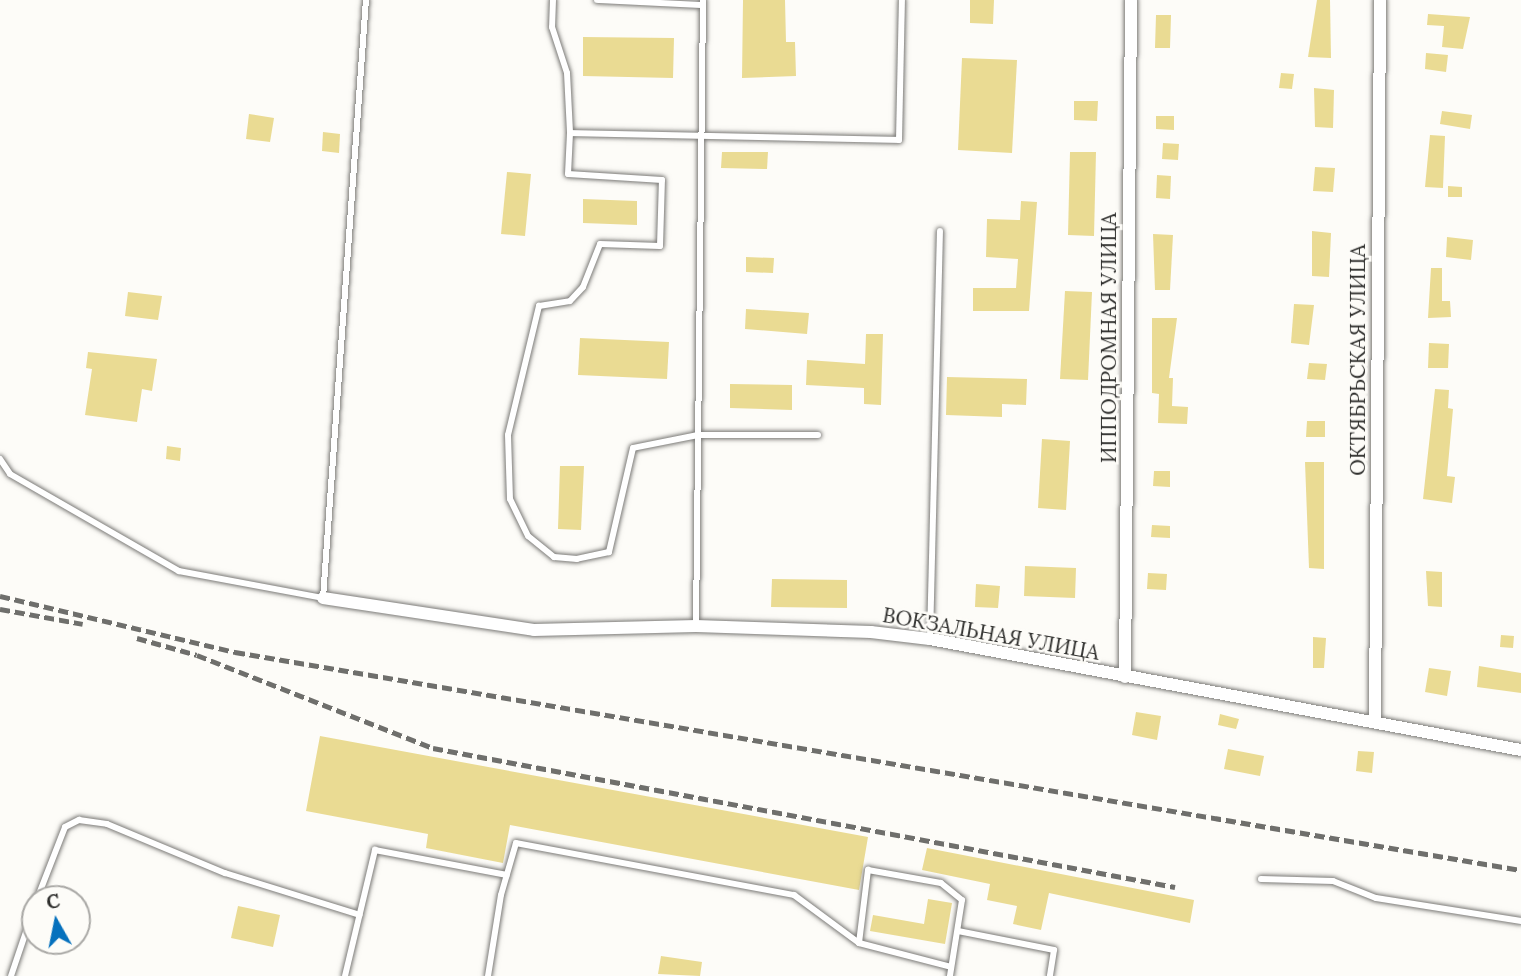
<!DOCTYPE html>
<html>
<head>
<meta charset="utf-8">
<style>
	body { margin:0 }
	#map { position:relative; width:1521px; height:976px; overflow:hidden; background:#fdfcf8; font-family:Lora,serif }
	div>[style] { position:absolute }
	.building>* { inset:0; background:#eadb93 }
	.roads { filter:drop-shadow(0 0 2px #7c7b78) drop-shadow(0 0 2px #7c7b78) }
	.service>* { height:6px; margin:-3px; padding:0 3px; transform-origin:3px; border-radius:3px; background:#fff }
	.minor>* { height:12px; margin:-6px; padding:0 6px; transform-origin:6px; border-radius:6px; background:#fff }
	.rail>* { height:4.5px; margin-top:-2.25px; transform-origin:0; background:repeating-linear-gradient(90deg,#6f6f6c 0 10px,transparent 0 15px) }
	span { translate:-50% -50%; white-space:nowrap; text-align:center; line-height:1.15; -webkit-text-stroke:5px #fdfcf8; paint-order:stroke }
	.street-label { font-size:21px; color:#2d2d2b }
	.north { position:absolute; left:21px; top:885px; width:70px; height:70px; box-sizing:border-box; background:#fdfcf8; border:2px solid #aaa9a6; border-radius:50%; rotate:351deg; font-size:19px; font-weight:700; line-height:28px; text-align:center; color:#2d2d2b }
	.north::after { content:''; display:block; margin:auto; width:24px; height:32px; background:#0671bd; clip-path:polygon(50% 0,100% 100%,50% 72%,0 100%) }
</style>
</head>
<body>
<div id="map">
	<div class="building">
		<div style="clip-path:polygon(743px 0,785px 0,786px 42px,795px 42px,796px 76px,742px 78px)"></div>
		<div style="clip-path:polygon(970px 0,994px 0,993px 24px,970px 23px)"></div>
		<div style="clip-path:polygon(1317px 0,1330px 0,1331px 58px,1308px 57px)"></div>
		<div style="clip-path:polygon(1428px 14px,1470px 17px,1463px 49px,1442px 47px,1444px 26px,1427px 25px)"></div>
		<div style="clip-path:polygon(1156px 15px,1171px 15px,1170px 48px,1155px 48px)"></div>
		<div style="clip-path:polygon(583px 37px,674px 38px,673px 78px,583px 76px)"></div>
		<div style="clip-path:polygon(1426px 53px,1448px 55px,1446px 72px,1425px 69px)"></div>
		<div style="clip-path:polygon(962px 58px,1017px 60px,1012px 153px,958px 150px)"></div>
		<div style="clip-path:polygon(1281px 73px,1294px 74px,1292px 89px,1279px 88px)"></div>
		<div style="clip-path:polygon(1314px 88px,1334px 90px,1333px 128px,1315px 127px)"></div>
		<div style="clip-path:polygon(1074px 101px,1098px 101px,1097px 121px,1074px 120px)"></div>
		<div style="clip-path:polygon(1442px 111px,1472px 115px,1470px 129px,1440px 124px)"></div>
		<div style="clip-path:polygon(249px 114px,274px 118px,270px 142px,246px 139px)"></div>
		<div style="clip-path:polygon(1156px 116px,1174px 116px,1174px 130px,1156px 129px)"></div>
		<div style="clip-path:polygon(323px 132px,340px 134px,339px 153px,322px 151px)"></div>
		<div style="clip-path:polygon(1430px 135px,1445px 136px,1443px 188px,1425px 187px)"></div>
		<div style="clip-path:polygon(1163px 143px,1179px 144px,1178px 160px,1162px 159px)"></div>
		<div style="clip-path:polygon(722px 152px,768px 152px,767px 169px,721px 168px)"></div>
		<div style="clip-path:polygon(1070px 152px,1096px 152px,1094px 236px,1068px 235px)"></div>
		<div style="clip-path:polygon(1315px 167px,1335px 168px,1333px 192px,1313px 191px)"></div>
		<div style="clip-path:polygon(507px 172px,531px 174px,525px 236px,501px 234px)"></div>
		<div style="clip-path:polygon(1157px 175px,1171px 176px,1170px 199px,1156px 198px)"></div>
		<div style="clip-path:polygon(1448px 186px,1462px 187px,1462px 197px,1448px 197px)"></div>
		<div style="clip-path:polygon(583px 199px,637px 201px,637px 225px,583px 223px)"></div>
		<div style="clip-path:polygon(1021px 201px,1037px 202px,1029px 311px,973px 311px,973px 288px,1016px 288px,1018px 259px,986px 257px,987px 219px,1020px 220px)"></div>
		<div style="clip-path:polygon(1312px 231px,1331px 233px,1329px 277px,1312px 276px)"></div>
		<div style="clip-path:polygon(1153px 234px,1173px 235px,1170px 290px,1155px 290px)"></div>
		<div style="clip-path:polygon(1447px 237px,1473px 240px,1471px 260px,1446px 257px)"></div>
		<div style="clip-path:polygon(746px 257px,774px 258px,773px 273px,746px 272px)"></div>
		<div style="clip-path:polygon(1431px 268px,1442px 268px,1442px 301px,1450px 301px,1451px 317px,1428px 318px)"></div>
		<div style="clip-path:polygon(1065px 291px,1092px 292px,1088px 380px,1060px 379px)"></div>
		<div style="clip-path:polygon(128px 292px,162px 296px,158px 320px,125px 316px)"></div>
		<div style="clip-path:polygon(1294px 304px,1314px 305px,1309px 345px,1291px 343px)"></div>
		<div style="clip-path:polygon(746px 309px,809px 313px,807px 334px,745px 329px)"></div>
		<div style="clip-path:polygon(1152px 318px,1177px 318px,1169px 378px,1173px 378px,1172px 406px,1188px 407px,1187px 424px,1158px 423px,1159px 394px,1152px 393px)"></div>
		<div style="clip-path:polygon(866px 334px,883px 334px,881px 405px,864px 404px,864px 388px,806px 385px,807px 360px,865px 364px)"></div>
		<div style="clip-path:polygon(580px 338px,669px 342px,667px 379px,578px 375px)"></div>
		<div style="clip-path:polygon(1429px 343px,1449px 344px,1448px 368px,1428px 368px)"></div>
		<div style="clip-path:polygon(88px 352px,157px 359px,152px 391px,142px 389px,137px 422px,85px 415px,92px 369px,86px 368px)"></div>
		<div style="clip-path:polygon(1309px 363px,1327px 364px,1325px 380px,1307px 379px)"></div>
		<div style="clip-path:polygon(947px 377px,1027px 379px,1026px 405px,1002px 404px,1002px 417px,946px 415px)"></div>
		<div style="clip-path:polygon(730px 384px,792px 385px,792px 410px,730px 408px)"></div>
		<div style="clip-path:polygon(1435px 389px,1449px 390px,1448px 408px,1453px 409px,1447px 476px,1455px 477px,1452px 503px,1423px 499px)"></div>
		<div style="clip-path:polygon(1307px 421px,1325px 421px,1325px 437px,1306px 437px)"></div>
		<div style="clip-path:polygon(1042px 439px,1070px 441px,1066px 510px,1038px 508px)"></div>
		<div style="clip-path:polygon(167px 446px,181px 448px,180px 461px,166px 459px)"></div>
		<div style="clip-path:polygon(1305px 462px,1324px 462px,1324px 569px,1309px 568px)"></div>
		<div style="clip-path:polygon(560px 466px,584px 466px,581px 530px,558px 529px)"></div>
		<div style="clip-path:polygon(1154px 471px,1170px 471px,1170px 487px,1153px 486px)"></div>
		<div style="clip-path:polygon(1152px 525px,1170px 526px,1170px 538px,1151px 537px)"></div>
		<div style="clip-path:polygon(1025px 566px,1076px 568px,1075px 598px,1024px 596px)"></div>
		<div style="clip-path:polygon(1426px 571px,1442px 572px,1442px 607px,1428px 606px)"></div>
		<div style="clip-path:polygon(1148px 573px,1167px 574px,1166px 590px,1147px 589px)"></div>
		<div style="clip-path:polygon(772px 579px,847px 580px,847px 608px,771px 607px)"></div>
		<div style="clip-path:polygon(976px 584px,1000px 586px,998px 608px,975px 607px)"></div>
		<div style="clip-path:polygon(1501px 635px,1514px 636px,1513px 648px,1500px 647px)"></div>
		<div style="clip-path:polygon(1313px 637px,1326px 638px,1324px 668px,1313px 668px)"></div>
		<div style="clip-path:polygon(1479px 666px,1521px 673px,1521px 693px,1477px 687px)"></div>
		<div style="clip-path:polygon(1429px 668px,1451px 671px,1447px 696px,1425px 692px)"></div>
		<div style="clip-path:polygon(1136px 712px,1161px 716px,1157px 740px,1132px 735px)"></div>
		<div style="clip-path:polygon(1220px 714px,1239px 719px,1236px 729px,1218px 725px)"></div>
		<div style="clip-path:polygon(320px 736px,868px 837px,859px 890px,510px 825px,503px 863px,426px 848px,428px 834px,306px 811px)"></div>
		<div style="clip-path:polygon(1228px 749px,1264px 756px,1260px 776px,1224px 769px)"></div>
		<div style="clip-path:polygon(1358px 751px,1374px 752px,1372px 773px,1356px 771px)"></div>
		<div style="clip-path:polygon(927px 848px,1194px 900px,1190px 923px,1049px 893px,1041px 930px,1013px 924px,1017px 906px,987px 900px,990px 884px,922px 870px)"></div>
		<div style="clip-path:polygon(928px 899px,952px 903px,945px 944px,870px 931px,873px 915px,924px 924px)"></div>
		<div style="clip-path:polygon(238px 906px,280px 915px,273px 947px,231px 938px)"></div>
		<div style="clip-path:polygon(661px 956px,702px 962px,700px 976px,658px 974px)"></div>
	</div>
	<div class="roads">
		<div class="service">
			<div style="left:553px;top:0;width:27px;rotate:92deg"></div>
			<div style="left:552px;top:27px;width:48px;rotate:71.9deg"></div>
			<div style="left:567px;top:73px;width:60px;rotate:87.1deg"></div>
			<div style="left:597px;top:0;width:106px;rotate:2.7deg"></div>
			<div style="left:818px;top:435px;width:120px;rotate:180deg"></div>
			<div style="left:698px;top:435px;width:66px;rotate:168.7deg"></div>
			<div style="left:633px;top:448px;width:107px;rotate:103deg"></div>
			<div style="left:609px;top:552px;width:33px;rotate:168deg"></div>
			<div style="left:577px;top:559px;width:23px;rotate:-175deg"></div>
			<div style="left:554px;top:557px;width:33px;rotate:-141deg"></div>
			<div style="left:528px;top:536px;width:41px;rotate:-115.9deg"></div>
			<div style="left:510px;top:499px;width:64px;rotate:-91.8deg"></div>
			<div style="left:508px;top:435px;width:133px;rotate:-76.5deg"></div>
			<div style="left:539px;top:306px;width:31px;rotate:-9deg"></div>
			<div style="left:570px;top:301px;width:19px;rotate:-47deg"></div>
			<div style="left:583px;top:287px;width:46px;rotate:-68.4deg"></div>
			<div style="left:600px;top:244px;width:60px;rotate:1.9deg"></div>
			<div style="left:660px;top:246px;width:66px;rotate:-88.3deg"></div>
			<div style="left:662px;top:180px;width:94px;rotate:-176.3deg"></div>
			<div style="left:568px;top:174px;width:41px;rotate:-87.2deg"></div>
			<div style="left:570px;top:133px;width:329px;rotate:1.2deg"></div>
			<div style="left:899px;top:140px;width:140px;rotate:-88.8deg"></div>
			<div style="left:0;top:459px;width:18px;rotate:56deg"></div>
			<div style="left:10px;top:474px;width:195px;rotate:29.9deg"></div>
			<div style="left:179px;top:571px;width:147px;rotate:10.6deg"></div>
			<div style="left:323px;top:598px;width:600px;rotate:-85.89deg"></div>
			<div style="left:696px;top:626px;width:626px;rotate:-89.36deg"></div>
			<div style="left:930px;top:639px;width:408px;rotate:-88.6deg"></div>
			<div style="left:1261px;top:879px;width:72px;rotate:1.6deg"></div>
			<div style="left:1333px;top:881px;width:46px;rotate:21.6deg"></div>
			<div style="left:1376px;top:898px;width:147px;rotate:9deg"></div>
			<div style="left:37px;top:899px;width:77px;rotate:-68.7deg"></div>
			<div style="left:65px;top:827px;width:16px;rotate:-27deg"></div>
			<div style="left:79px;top:820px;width:28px;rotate:8deg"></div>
			<div style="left:107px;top:824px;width:128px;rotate:22.6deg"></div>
			<div style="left:225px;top:873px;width:141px;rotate:17.3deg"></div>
			<div style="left:958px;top:931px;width:98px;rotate:11.2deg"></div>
			<div style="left:1054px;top:950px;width:26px;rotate:99deg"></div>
			<div style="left:859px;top:943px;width:74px;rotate:-83deg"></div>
			<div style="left:868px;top:870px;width:74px;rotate:10.1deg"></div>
			<div style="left:941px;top:883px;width:27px;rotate:39deg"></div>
			<div style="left:962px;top:900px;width:77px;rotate:99deg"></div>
			<div style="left:11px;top:976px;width:75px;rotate:-71.3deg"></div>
			<div style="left:345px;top:976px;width:130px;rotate:-76.6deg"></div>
			<div style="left:375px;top:850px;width:134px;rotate:10.7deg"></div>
			<div style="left:488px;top:976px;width:82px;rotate:-80.9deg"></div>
			<div style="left:501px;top:895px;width:54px;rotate:-73.9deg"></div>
			<div style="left:516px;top:843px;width:283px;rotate:10.6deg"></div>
			<div style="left:794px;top:895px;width:81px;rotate:36.4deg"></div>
			<div style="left:859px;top:943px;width:95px;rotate:14.6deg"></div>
		</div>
		<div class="minor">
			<div style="left:323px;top:598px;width:213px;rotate:8.6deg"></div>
			<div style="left:534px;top:630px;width:162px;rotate:-1.4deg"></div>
			<div style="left:696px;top:626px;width:175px;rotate:2deg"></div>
			<div style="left:871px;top:632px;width:59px;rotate:6.8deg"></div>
			<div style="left:930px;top:639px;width:601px;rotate:10.64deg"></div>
			<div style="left:1125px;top:677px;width:677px;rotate:-89.49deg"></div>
			<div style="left:1375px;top:721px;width:721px;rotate:-89.6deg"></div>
		</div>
	</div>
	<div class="rail">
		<div style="left:0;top:596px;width:242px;rotate:13.4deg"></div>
		<div style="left:235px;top:652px;width:1304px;rotate:9.62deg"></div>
		<div style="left:0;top:609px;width:84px;rotate:10.2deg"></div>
		<div style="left:137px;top:638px;width:62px;rotate:15.8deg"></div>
		<div style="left:197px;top:655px;width:254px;rotate:21.5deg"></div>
		<div style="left:433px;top:748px;width:755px;rotate:10.61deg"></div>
	</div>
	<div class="street-label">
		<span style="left:1109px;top:338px;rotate:-90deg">ИППОДРОМНАЯ УЛИЦА</span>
		<span style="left:1358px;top:360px;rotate:-90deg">ОКТЯБРЬСКАЯ УЛИЦА</span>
		<span style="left:991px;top:634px;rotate:10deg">ВОКЗАЛЬНАЯ УЛИЦА</span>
	</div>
	<div class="north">С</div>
</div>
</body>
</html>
